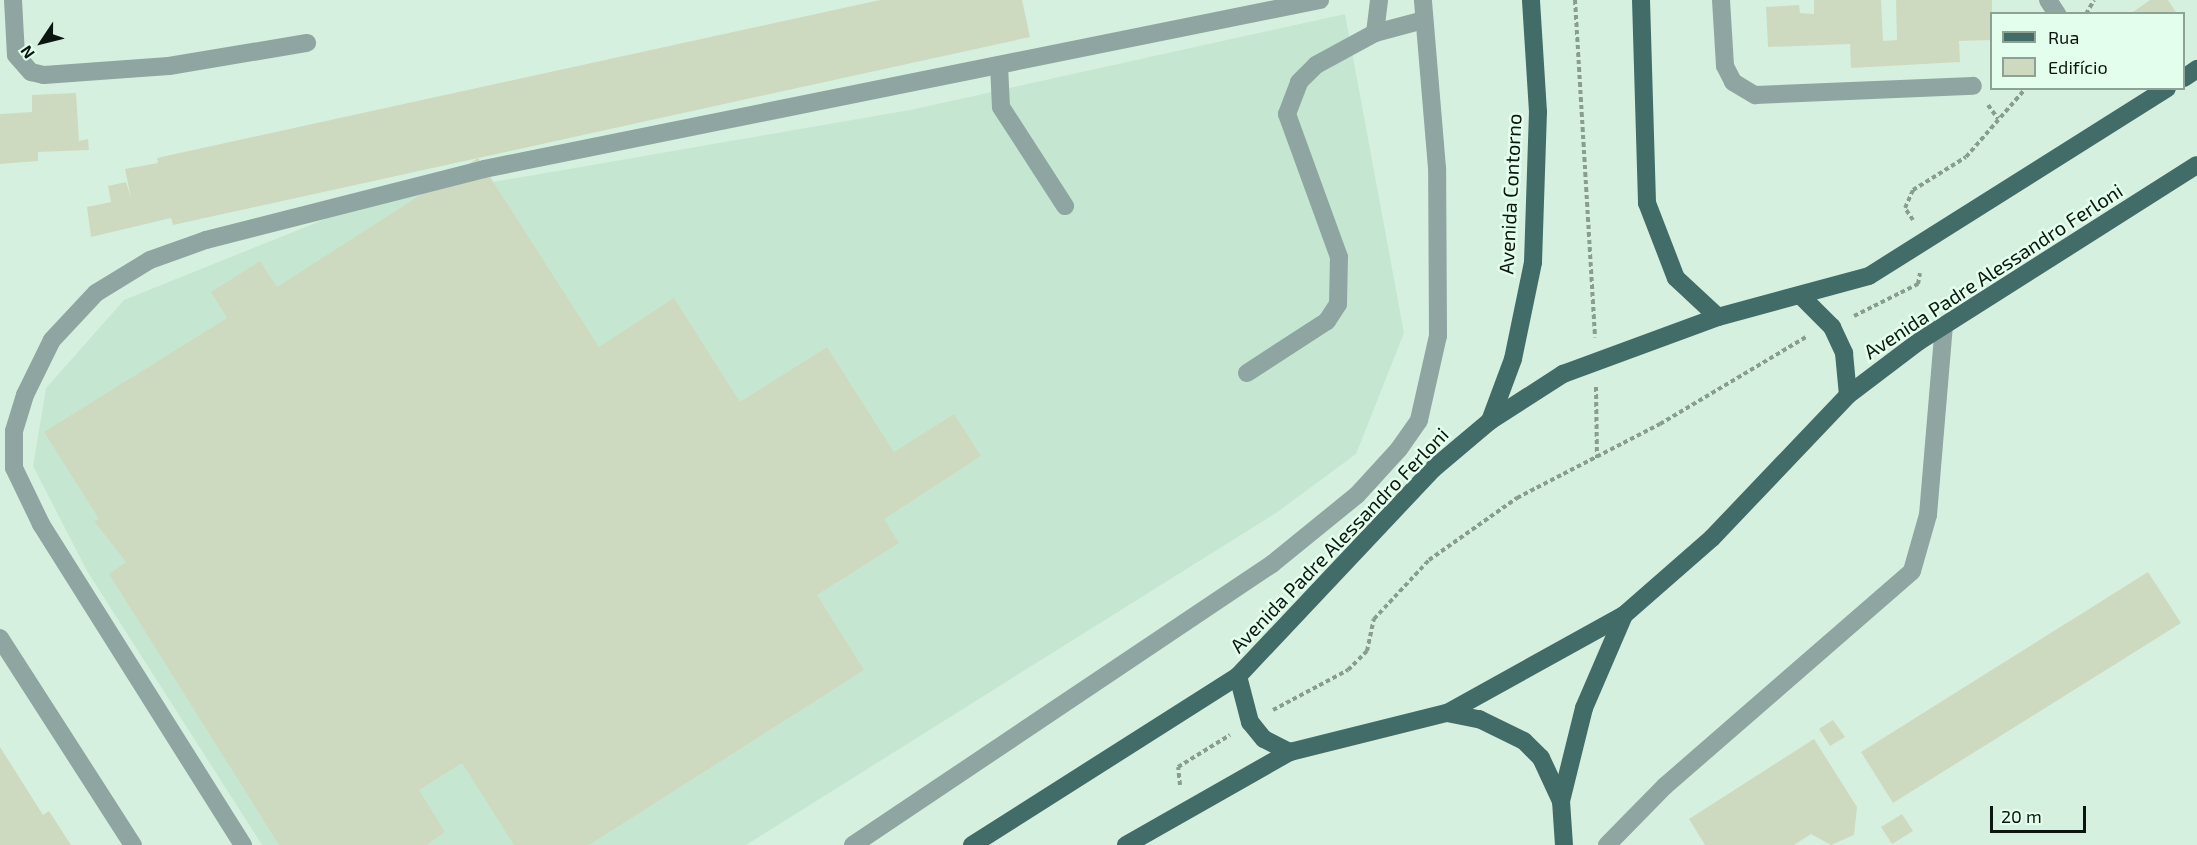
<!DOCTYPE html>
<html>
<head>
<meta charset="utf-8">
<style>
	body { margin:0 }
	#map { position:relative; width:2197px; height:845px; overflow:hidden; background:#d6f0df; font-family:"Exo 2",sans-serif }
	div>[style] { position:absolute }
	.built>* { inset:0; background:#c5e7d1 }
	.building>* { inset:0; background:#cedac0 }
	.path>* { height:4px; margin-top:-2px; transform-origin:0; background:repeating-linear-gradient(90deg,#889c8f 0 4.5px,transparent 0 7.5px) }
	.minor>* { height:18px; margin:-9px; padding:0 9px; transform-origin:9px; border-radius:9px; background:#8fa5a2 }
	.major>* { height:18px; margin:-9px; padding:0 9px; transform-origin:9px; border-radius:9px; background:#426c68 }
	span { translate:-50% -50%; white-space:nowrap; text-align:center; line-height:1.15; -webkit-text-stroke:5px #e3feec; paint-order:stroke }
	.street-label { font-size:20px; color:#0c1610 }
	.legend { position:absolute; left:1990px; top:12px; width:195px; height:78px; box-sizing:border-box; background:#e3feec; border:2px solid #8da194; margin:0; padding:8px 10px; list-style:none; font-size:18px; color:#0c1610 }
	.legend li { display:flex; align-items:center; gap:12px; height:30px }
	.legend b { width:30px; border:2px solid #8da194 }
	.north { position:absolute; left:12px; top:12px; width:60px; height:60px; -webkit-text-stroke:4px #e3feec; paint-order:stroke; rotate:235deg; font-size:16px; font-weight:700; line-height:24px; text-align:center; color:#0c1610 }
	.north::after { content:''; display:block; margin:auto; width:21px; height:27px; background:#0c1610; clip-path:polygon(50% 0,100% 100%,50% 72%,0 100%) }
	.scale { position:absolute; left:1990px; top:806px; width:96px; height:27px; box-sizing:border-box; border:3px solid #0c1610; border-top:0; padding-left:8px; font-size:18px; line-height:21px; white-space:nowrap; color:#0c1610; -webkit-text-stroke:4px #e3feec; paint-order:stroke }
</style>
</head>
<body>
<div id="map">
	<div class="built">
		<div style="clip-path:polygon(1345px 14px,1404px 333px,1356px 454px,1276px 513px,746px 845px,262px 845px,87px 571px,33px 466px,46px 388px,124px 300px,360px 205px,910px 110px)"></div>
	</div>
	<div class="building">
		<div style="clip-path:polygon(880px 0,1022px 0,1030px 37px,173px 225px,171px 218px,91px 237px,87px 207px,111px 202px,108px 186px,126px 182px,131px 198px,125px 169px,158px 163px,157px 158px)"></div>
		<div style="clip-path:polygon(1814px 0,1881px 0,1883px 41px,1897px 40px,1896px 0,1992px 0,1992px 40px,1959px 41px,1960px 62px,1851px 68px,1850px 44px,1768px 47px,1766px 7px,1799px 5px,1800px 13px,1814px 14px)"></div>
		<div style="clip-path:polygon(2150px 0,2168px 0,2177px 14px,2130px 14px)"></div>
		<div style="clip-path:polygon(76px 93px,79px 141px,88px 139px,89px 150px,38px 152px,38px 161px,0 164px,0 114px,32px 112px,32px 95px)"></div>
		<div style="clip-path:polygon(478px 158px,599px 347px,674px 298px,740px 402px,827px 347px,894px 452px,954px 414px,981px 456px,884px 519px,899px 543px,817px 595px,864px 670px,589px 845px,514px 845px,462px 763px,419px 790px,445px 832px,427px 845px,279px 845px,109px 574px,126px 562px,94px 521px,99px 519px,44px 432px,227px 318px,211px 292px,260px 261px,277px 287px)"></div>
		<div style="clip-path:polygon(2148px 572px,2181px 623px,1893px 803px,1861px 752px)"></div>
		<div style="clip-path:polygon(1833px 720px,1845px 737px,1830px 746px,1819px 729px)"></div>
		<div style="clip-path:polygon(1814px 739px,1857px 807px,1854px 835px,1831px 845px,1811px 834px,1794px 845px,1705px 845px,1689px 819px)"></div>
		<div style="clip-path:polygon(0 747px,43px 815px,49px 811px,71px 845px,0 845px)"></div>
		<div style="clip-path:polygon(1902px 814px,1913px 831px,1892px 844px,1881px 827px)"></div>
	</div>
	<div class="path">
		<div style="left:1575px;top:0;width:338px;rotate:86.6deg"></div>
		<div style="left:2086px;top:14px;width:16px;rotate:-60deg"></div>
		<div style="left:1988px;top:105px;width:17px;rotate:54deg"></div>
		<div style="left:1913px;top:220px;width:14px;rotate:-124deg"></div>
		<div style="left:1905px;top:208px;width:20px;rotate:-66deg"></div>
		<div style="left:1913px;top:190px;width:62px;rotate:-31.9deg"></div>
		<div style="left:1966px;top:157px;width:91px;rotate:-49deg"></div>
		<div style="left:1854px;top:316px;width:72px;rotate:-26.6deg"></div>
		<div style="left:1918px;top:284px;width:11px;rotate:-80deg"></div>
		<div style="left:1596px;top:387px;width:71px;rotate:89.2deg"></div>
		<div style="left:1273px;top:710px;width:85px;rotate:-28.1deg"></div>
		<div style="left:1348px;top:670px;width:27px;rotate:-45deg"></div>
		<div style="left:1367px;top:651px;width:33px;rotate:-78deg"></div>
		<div style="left:1374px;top:619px;width:81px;rotate:-47deg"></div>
		<div style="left:1429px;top:560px;width:108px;rotate:-35.2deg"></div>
		<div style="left:1517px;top:498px;width:161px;rotate:-27.4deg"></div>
		<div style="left:1660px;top:424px;width:170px;rotate:-30.8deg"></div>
		<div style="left:1180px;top:785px;width:18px;rotate:-96deg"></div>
		<div style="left:1178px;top:767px;width:61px;rotate:-31.6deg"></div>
	</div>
	<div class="minor">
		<div style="left:13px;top:0;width:55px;rotate:86.9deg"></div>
		<div style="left:16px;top:55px;width:23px;rotate:49deg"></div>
		<div style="left:31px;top:72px;width:13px;rotate:13deg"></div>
		<div style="left:44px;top:75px;width:125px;rotate:-4.1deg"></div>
		<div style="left:169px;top:66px;width:140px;rotate:-9.5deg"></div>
		<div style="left:1721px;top:0;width:66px;rotate:86.5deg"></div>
		<div style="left:1725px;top:66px;width:18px;rotate:63deg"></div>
		<div style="left:1733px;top:82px;width:26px;rotate:31deg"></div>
		<div style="left:1755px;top:95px;width:218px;rotate:-2.4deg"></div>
		<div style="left:2048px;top:0;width:17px;rotate:57deg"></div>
		<div style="left:1375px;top:33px;width:51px;rotate:-14.9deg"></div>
		<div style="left:999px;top:65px;width:42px;rotate:87.3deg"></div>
		<div style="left:1001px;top:107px;width:118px;rotate:57.1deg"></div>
		<div style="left:1247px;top:373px;width:95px;rotate:-33deg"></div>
		<div style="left:1327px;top:321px;width:20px;rotate:-57deg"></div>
		<div style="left:1338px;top:304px;width:47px;rotate:-88.8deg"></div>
		<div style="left:1339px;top:257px;width:152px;rotate:-110deg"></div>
		<div style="left:1287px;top:114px;width:34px;rotate:-69deg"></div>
		<div style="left:1299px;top:82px;width:24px;rotate:-45deg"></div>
		<div style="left:1316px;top:65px;width:67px;rotate:-28.5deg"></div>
		<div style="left:1375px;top:33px;width:33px;rotate:-83deg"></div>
		<div style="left:0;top:638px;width:246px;rotate:57.3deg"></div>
		<div style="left:243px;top:845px;width:379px;rotate:-122.2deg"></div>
		<div style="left:41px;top:524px;width:62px;rotate:-115.7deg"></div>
		<div style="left:14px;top:468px;width:37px;rotate:-90deg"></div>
		<div style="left:14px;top:431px;width:38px;rotate:-73deg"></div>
		<div style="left:25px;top:395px;width:61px;rotate:-63.9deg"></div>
		<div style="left:52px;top:340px;width:64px;rotate:-46.9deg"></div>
		<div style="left:96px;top:293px;width:63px;rotate:-31.4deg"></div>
		<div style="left:150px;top:260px;width:59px;rotate:-19.7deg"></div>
		<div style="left:206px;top:240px;width:287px;rotate:-14.3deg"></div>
		<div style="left:484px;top:169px;width:853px;rotate:-11.43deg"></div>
		<div style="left:853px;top:845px;width:505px;rotate:-33.85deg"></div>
		<div style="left:1272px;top:564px;width:109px;rotate:-39.1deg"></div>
		<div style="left:1357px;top:495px;width:62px;rotate:-47.6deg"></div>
		<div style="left:1399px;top:449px;width:35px;rotate:-55deg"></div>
		<div style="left:1419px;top:420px;width:86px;rotate:-77.3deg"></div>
		<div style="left:1438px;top:336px;width:168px;rotate:-90.3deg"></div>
		<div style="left:1437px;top:168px;width:169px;rotate:-94.8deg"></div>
		<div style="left:1607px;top:845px;width:83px;rotate:-45.5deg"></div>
		<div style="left:1665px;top:786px;width:327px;rotate:-41deg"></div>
		<div style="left:1912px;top:571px;width:58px;rotate:-74.1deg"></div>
		<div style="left:1928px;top:515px;width:190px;rotate:-85.2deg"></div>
	</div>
	<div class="major">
		<div style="left:1641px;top:0;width:203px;rotate:88.3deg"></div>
		<div style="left:1647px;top:203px;width:80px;rotate:68.9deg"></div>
		<div style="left:1676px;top:278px;width:57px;rotate:42.9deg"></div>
		<div style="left:2184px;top:78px;width:16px;rotate:-35deg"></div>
		<div style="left:1801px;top:296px;width:44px;rotate:45deg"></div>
		<div style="left:1832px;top:327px;width:29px;rotate:65deg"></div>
		<div style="left:1844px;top:353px;width:42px;rotate:84.6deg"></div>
		<div style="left:1490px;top:421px;width:66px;rotate:-69.6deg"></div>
		<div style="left:1513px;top:359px;width:99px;rotate:-78.3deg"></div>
		<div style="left:1533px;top:262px;width:150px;rotate:-88.1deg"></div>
		<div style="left:1538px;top:112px;width:112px;rotate:-93.6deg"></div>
		<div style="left:1238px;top:676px;width:48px;rotate:75.4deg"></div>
		<div style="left:1250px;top:722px;width:22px;rotate:51deg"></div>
		<div style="left:1264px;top:739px;width:29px;rotate:27deg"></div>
		<div style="left:1447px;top:713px;width:33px;rotate:11deg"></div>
		<div style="left:1479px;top:719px;width:50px;rotate:26.1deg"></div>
		<div style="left:1524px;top:741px;width:24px;rotate:45deg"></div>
		<div style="left:1541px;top:758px;width:47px;rotate:65.1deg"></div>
		<div style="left:972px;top:845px;width:315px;rotate:-32.4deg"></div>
		<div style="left:1238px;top:676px;width:284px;rotate:-46.7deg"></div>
		<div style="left:1433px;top:469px;width:75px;rotate:-40.1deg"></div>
		<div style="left:1490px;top:421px;width:87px;rotate:-32.8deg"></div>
		<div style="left:1563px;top:374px;width:165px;rotate:-20.2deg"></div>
		<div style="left:1718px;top:317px;width:156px;rotate:-15.2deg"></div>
		<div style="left:1869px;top:276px;width:352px;rotate:-32.2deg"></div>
		<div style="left:1126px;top:845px;width:189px;rotate:-29.6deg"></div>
		<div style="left:1290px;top:752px;width:162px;rotate:-14deg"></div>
		<div style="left:1447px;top:713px;width:202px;rotate:-29deg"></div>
		<div style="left:1624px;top:615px;width:117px;rotate:-41.2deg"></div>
		<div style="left:1712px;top:538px;width:197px;rotate:-46.4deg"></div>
		<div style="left:1848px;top:395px;width:88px;rotate:-37.1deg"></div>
		<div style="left:1918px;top:342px;width:330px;rotate:-32.4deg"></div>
		<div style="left:1564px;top:845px;width:44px;rotate:-93.9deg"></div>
		<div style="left:1561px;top:801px;width:96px;rotate:-76.1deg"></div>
		<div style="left:1584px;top:708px;width:101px;rotate:-66.7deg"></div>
	</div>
	<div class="street-label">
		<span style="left:1510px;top:194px;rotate:-87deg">Avenida Contorno</span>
		<span style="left:1993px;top:271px;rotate:-33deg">Avenida Padre Alessandro Ferloni</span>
		<span style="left:1339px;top:540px;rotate:-46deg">Avenida Padre Alessandro Ferloni</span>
	</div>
	<ul class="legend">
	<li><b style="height:8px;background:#426c68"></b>Rua</li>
	<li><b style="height:16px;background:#cedac0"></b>Edifício</li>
	</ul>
	<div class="north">N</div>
	<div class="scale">20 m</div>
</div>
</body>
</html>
